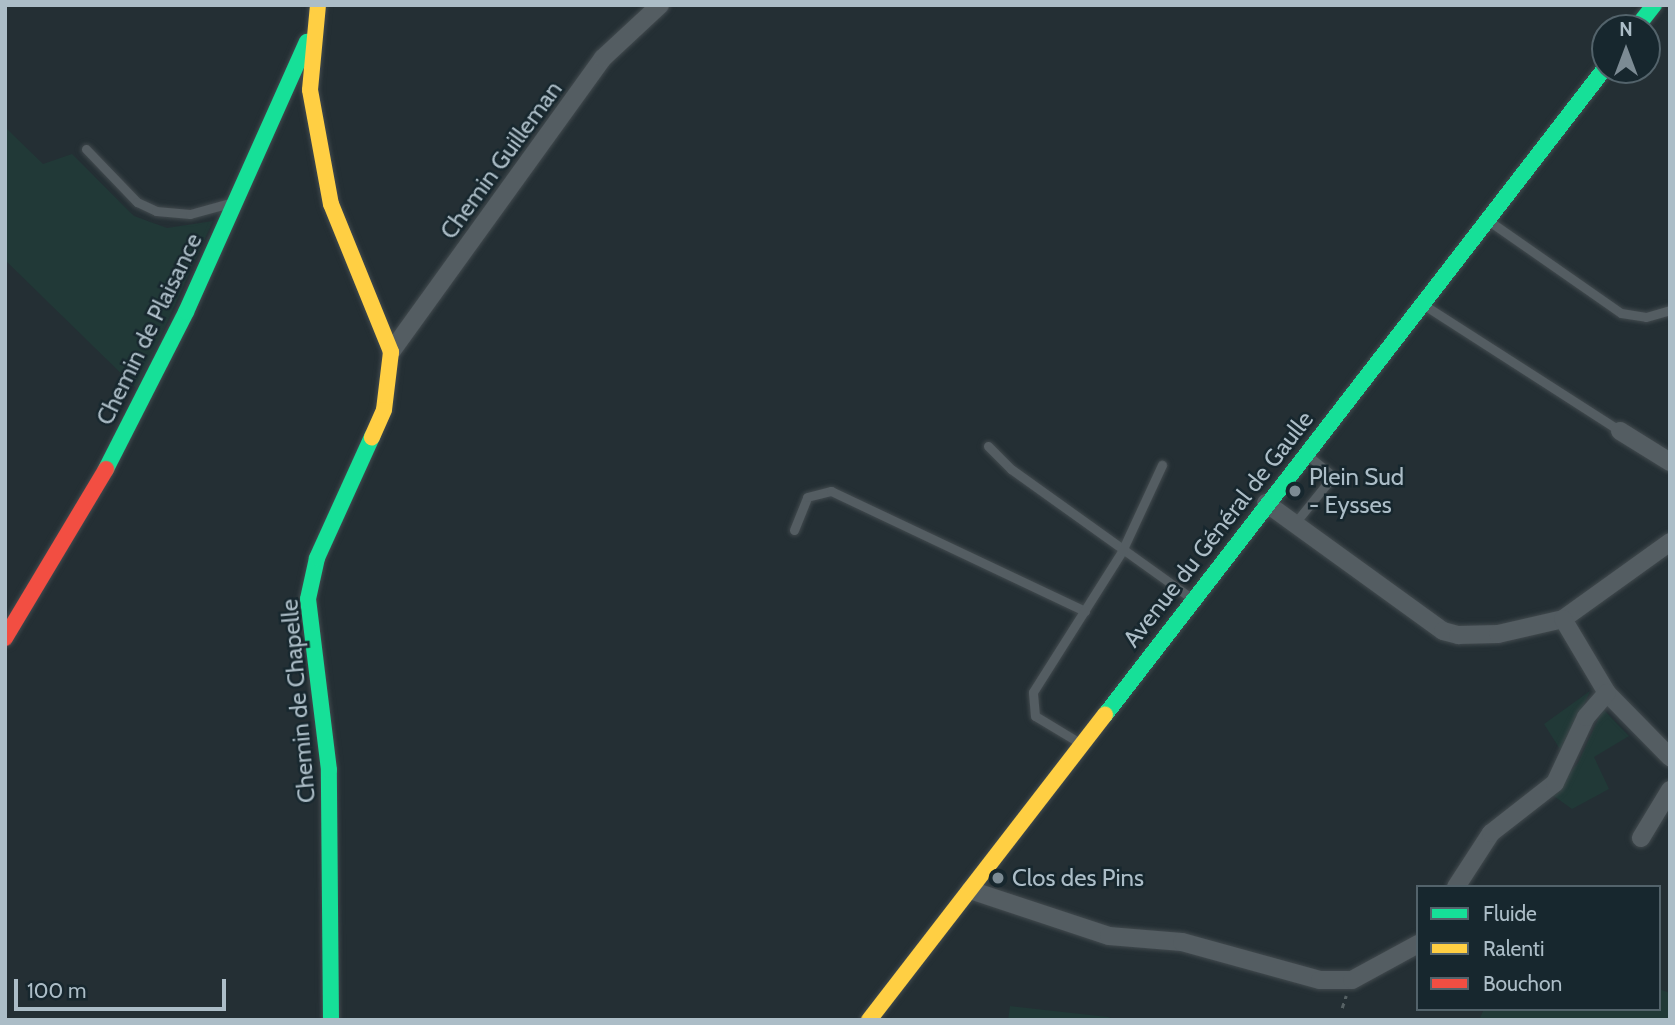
<!DOCTYPE html>
<html>
<head>
<meta charset="utf-8">
<style>
	body { margin:0 }
	#map { position:relative; width:1675px; height:1025px; overflow:hidden; background:#242f34; font-family:Cabin,sans-serif }
	div>[style] { position:absolute }
	.green>* { inset:0; background:#213937 }
	.path>* { height:2.5px; margin-top:-1.25px; transform-origin:0; background:repeating-linear-gradient(90deg,#566164 0 5px,transparent 0 10px) }
	.roads { filter:drop-shadow(0 0 2px #424a4e) drop-shadow(0 0 2px #424a4e) }
	.lane>* { height:9px; margin:-4.5px; padding:0 4.5px; transform-origin:4.5px; border-radius:4.5px; background:#545d62 }
	.street>* { height:18px; margin:-9px; padding:0 9px; transform-origin:9px; border-radius:9px; background:#545d62 }
	.fast>* { height:16px; margin:-8px; padding:0 8px; transform-origin:8px; border-radius:8px; background:#16e098 }
	.slow>* { height:16px; margin:-8px; padding:0 8px; transform-origin:8px; border-radius:8px; background:#ffcf43 }
	.jam>* { height:16px; margin:-8px; padding:0 8px; transform-origin:8px; border-radius:8px; background:#f24e42 }
	.dots>* { width:19px; height:19px; translate:-50% -50%; box-sizing:border-box; border:4px solid #17272e; border-radius:50% }
	span { translate:-50% -50%; white-space:nowrap; text-align:center; line-height:1.15; -webkit-text-stroke:5px #17272e; paint-order:stroke }
	.street-label { font-size:24px; color:#acbdc7 }
	.poi-label { font-size:24px; color:#acbdc7 }
	.left { translate:0 -50%; text-align:left }
	.frame { position:absolute; inset:0; border:7px solid #acbdc7; pointer-events:none }
	.legend { position:absolute; left:1416px; top:885px; width:245px; height:126px; box-sizing:border-box; background:#17272e; border:2px solid #53636b; margin:0; padding:9px 12px; list-style:none; font-size:21px; color:#acbdc7 }
	.legend li { display:flex; align-items:center; gap:14px; height:35px }
	.legend b { width:35px; border:2px solid #53636b }
	.north { position:absolute; left:1591px; top:14px; width:70px; height:70px; box-sizing:border-box; background:#17272e; border:2px solid #53636b; border-radius:50%; rotate:0deg; font-size:19px; font-weight:700; line-height:28px; text-align:center; color:#acbdc7 }
	.north::after { content:''; display:block; margin:auto; width:24px; height:32px; background:#7c8b94; clip-path:polygon(50% 0,100% 100%,50% 72%,0 100%) }
	.scale { position:absolute; left:14px; top:979px; width:212px; height:32px; box-sizing:border-box; border:4px solid #acbdc7; border-top:0; padding-left:9px; font-size:21px; line-height:24px; white-space:nowrap; color:#acbdc7; -webkit-text-stroke:5px #17272e; paint-order:stroke }
</style>
</head>
<body>
<div id="map">
	<div class="green">
		<div style="clip-path:polygon(5px 127px,43px 164px,72px 154px,134px 216px,167px 228px,213px 221px,137px 389px,5px 260px)"></div>
		<div style="clip-path:polygon(1590px 691px,1563px 754px,1544px 724px)"></div>
		<div style="clip-path:polygon(1603px 709px,1629px 736px,1594px 757px,1609px 789px,1572px 809px,1551px 794px,1578px 763px)"></div>
		<div style="clip-path:polygon(1659px 989px,1670px 993px,1668px 1020px,1479px 1020px,1484px 1009px,1659px 1009px)"></div>
		<div style="clip-path:polygon(1010px 1006px,1108px 1017px,1116px 1020px,1008px 1020px)"></div>
	</div>
	<div class="path">
		<div style="left:1342px;top:1008px;width:13px;rotate:-72deg"></div>
	</div>
	<div class="roads">
		<div class="lane">
			<div style="left:86px;top:149px;width:74px;rotate:46.1deg"></div>
			<div style="left:137px;top:202px;width:21px;rotate:25deg"></div>
			<div style="left:156px;top:211px;width:34px;rotate:5deg"></div>
			<div style="left:190px;top:214px;width:41px;rotate:-15.4deg"></div>
			<div style="left:1489px;top:221px;width:161px;rotate:34.9deg"></div>
			<div style="left:1621px;top:313px;width:25px;rotate:9deg"></div>
			<div style="left:1646px;top:317px;width:25px;rotate:-16deg"></div>
			<div style="left:1424px;top:305px;width:233px;rotate:32.7deg"></div>
			<div style="left:988px;top:446px;width:33px;rotate:45deg"></div>
			<div style="left:1011px;top:469px;width:221px;rotate:35.6deg"></div>
			<div style="left:1295px;top:523px;width:60px;rotate:-51deg"></div>
			<div style="left:1333px;top:476px;width:32px;rotate:-141deg"></div>
			<div style="left:794px;top:530px;width:35px;rotate:-68deg"></div>
			<div style="left:807px;top:497px;width:25px;rotate:-14deg"></div>
			<div style="left:831px;top:491px;width:281px;rotate:25.3deg"></div>
			<div style="left:1080px;top:743px;width:52px;rotate:-149deg"></div>
			<div style="left:1035px;top:716px;width:24px;rotate:-95deg"></div>
			<div style="left:1033px;top:692px;width:167px;rotate:-57.7deg"></div>
			<div style="left:1122px;top:551px;width:95px;rotate:-65.1deg"></div>
		</div>
		<div class="street">
			<div style="left:391px;top:352px;width:362px;rotate:-54.2deg"></div>
			<div style="left:603px;top:58px;width:78px;rotate:-42.9deg"></div>
			<div style="left:1620px;top:431px;width:59px;rotate:31.8deg"></div>
			<div style="left:1266px;top:503px;width:218px;rotate:35.9deg"></div>
			<div style="left:1443px;top:631px;width:16px;rotate:15deg"></div>
			<div style="left:1458px;top:635px;width:40px;rotate:-1.4deg"></div>
			<div style="left:1498px;top:634px;width:67px;rotate:-13deg"></div>
			<div style="left:1563px;top:619px;width:132px;rotate:-35.7deg"></div>
			<div style="left:1563px;top:619px;width:86px;rotate:59.3deg"></div>
			<div style="left:1607px;top:693px;width:90px;rotate:45.5deg"></div>
			<div style="left:1641px;top:838px;width:56px;rotate:-58.9deg"></div>
			<div style="left:1456px;top:887px;width:64px;rotate:-57.1deg"></div>
			<div style="left:1491px;top:833px;width:81px;rotate:-38deg"></div>
			<div style="left:1555px;top:783px;width:73px;rotate:-64.8deg"></div>
			<div style="left:1586px;top:717px;width:32px;rotate:-49deg"></div>
			<div style="left:970px;top:890px;width:146px;rotate:18.3deg"></div>
			<div style="left:1109px;top:936px;width:73px;rotate:4.7deg"></div>
			<div style="left:1182px;top:942px;width:143px;rotate:15.4deg"></div>
			<div style="left:1320px;top:980px;width:32px"></div>
			<div style="left:1352px;top:980px;width:75px;rotate:-28.6deg"></div>
		</div>
		<div class="fast">
			<div style="left:1636px;top:28px;width:29px;rotate:-52deg"></div>
			<div style="left:106px;top:469px;width:176px;rotate:-63deg"></div>
			<div style="left:186px;top:312px;width:296px;rotate:-65.9deg"></div>
			<div style="left:1105px;top:715px;width:818px;rotate:-52.3deg"></div>
			<div style="left:331px;top:1020px;width:250px;rotate:-90.5deg"></div>
			<div style="left:329px;top:770px;width:172px;rotate:-97deg"></div>
			<div style="left:308px;top:599px;width:42px;rotate:-77.6deg"></div>
			<div style="left:317px;top:558px;width:133px;rotate:-65.6deg"></div>
		</div>
		<div class="slow">
			<div style="left:318px;top:5px;width:85px;rotate:95.4deg"></div>
			<div style="left:310px;top:90px;width:116px;rotate:79.6deg"></div>
			<div style="left:331px;top:204px;width:160px;rotate:67.9deg"></div>
			<div style="left:391px;top:352px;width:58px;rotate:96.9deg"></div>
			<div style="left:384px;top:410px;width:30px;rotate:114deg"></div>
			<div style="left:869px;top:1020px;width:386px;rotate:-52.3deg"></div>
		</div>
		<div class="jam">
			<div style="left:5px;top:638px;width:197px;rotate:-59.1deg"></div>
		</div>
	</div>
	<div class="dots">
		<div style="left:1295px;top:491px;background:#7c8b94"></div>
		<div style="left:998px;top:878px;background:#7c8b94"></div>
	</div>
	<div class="street-label">
		<span style="left:501px;top:160px;rotate:-54deg">Chemin Guilleman</span>
		<span style="left:149px;top:329px;rotate:-64deg">Chemin de Plaisance</span>
		<span style="left:1218px;top:529px;rotate:-52deg">Avenue du Général de Gaulle</span>
		<span style="left:298px;top:701px;rotate:-95deg">Chemin de Chapelle</span>
	</div>
	<div class="poi-label">
		<span class="left" style="left:1309px;top:491px">Plein Sud<br>- Eysses</span>
		<span class="left" style="left:1012px;top:878px">Clos des Pins</span>
	</div>
	<div class="frame"></div>
	<ul class="legend">
	<li><b style="height:9px;background:#16e098"></b>Fluide</li>
	<li><b style="height:9px;background:#ffcf43"></b>Ralenti</li>
	<li><b style="height:9px;background:#f24e42"></b>Bouchon</li>
	</ul>
	<div class="north">N</div>
	<div class="scale">100 m</div>
</div>
</body>
</html>
